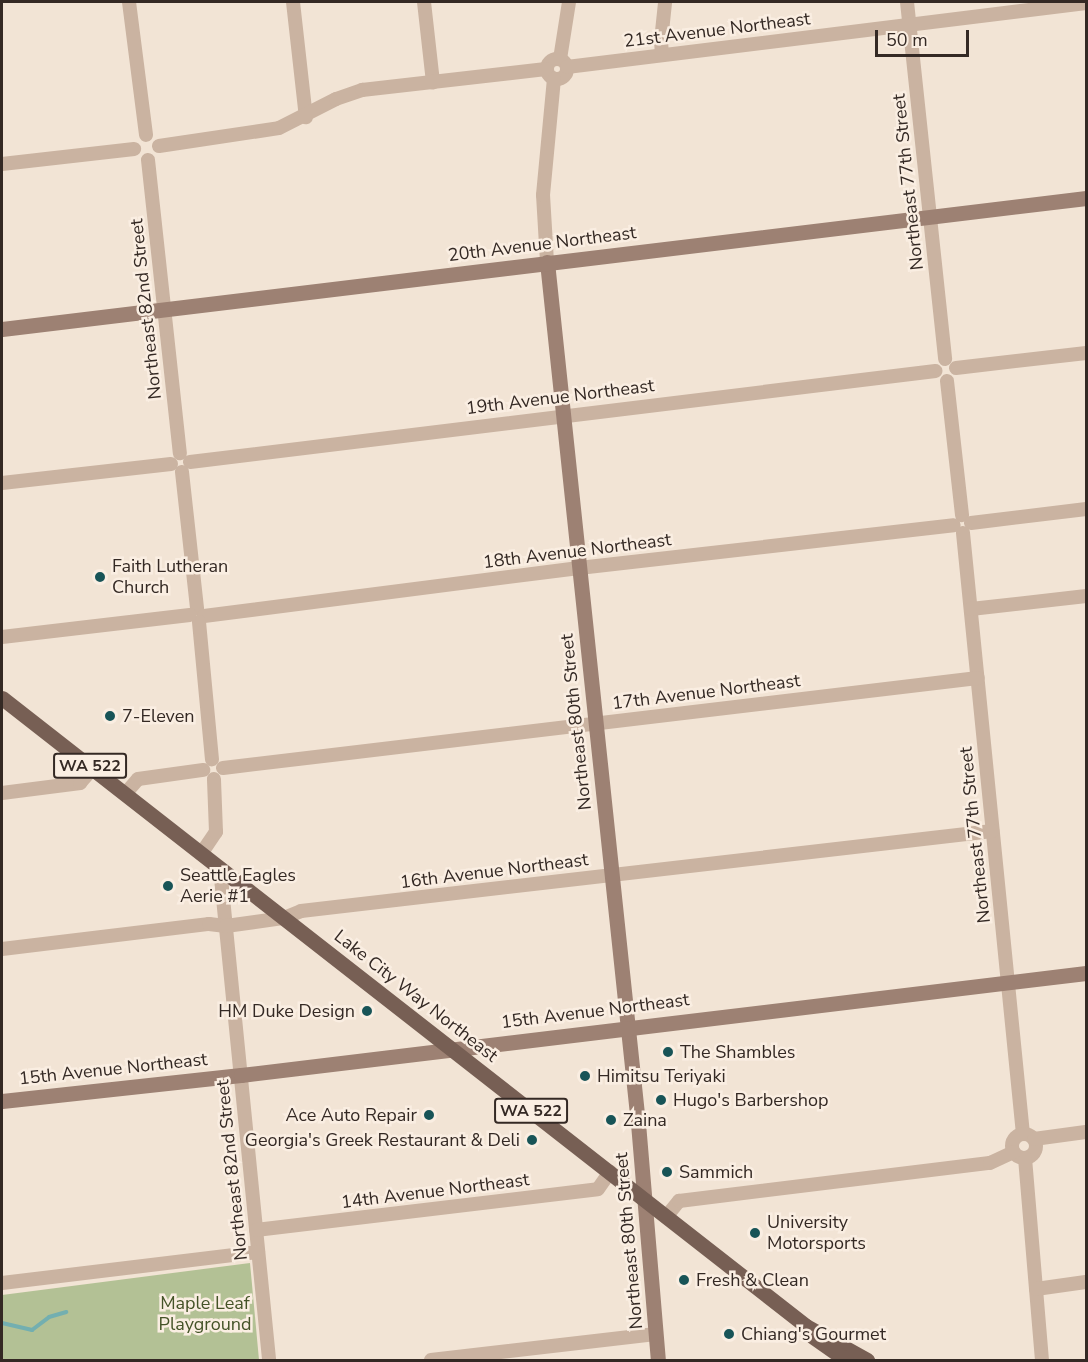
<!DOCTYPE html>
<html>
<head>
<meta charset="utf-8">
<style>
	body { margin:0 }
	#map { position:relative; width:1088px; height:1362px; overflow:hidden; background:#f2e4d5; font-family:"Nunito Sans",sans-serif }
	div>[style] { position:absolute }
	.green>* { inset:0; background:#b3c195 }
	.stream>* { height:4px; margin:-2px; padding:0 2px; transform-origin:2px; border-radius:2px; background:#73afb0 }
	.street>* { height:14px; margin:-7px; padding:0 7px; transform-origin:7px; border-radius:7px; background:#cab3a1 }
	.street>.ring { margin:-7px; padding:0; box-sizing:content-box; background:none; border:14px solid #cab3a1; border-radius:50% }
	.secondary>* { height:15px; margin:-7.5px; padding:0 7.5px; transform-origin:7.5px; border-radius:7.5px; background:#9d8173 }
	.primary>* { height:15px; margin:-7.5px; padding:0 7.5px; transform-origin:7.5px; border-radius:7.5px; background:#775f54 }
	.dots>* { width:16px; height:16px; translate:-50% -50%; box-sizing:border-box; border:3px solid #faeee2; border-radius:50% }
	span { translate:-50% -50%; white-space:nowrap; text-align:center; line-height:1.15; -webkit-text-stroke:5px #faeee2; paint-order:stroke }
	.shield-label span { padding:2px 4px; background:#faeee2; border:2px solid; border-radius:4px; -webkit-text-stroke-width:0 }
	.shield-label { font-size:16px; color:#342924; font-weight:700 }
	.street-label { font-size:18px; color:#342924 }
	.poi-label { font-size:18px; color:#342924 }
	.left { translate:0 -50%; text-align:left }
	.right { translate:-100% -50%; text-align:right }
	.park-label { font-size:18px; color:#445327 }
	.frame { position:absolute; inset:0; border:3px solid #342924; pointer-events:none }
	.scale { position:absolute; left:875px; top:30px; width:94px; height:27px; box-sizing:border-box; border:3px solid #342924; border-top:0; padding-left:8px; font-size:18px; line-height:21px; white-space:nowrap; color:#342924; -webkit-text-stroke:4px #faeee2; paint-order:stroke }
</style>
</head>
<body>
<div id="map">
	<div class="green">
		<div style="clip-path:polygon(250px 1263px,259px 1360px,2px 1360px,2px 1295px)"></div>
	</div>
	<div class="stream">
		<div style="left:2px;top:1323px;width:31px;rotate:13deg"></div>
		<div style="left:32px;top:1330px;width:21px;rotate:-37deg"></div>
		<div style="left:49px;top:1317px;width:18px;rotate:-16deg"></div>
	</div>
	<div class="street">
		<div style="left:129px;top:2px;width:134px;rotate:82.7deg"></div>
		<div style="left:293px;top:2px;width:116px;rotate:83.6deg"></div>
		<div style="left:424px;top:2px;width:81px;rotate:83.6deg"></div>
		<div style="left:907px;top:2px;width:359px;rotate:83.9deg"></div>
		<div style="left:662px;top:55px;width:14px;rotate:-94deg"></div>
		<div style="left:661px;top:41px;width:39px;rotate:-84deg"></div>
		<div class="ring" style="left:547px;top:59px;width:6px;height:6px"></div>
		<div style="left:560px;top:59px;width:58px;rotate:-81deg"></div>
		<div style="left:567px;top:67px;width:523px;rotate:-7.03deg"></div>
		<div style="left:159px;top:146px;width:121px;rotate:-8.5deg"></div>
		<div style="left:279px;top:128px;width:64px;rotate:-27deg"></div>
		<div style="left:336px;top:99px;width:28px;rotate:-19deg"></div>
		<div style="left:362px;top:90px;width:185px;rotate:-6.5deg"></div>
		<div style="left:148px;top:160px;width:295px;rotate:83.8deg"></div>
		<div style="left:2px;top:164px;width:133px;rotate:-6.5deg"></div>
		<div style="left:547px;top:262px;width:67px;rotate:-93.4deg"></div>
		<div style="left:543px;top:195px;width:117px;rotate:-84.6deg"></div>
		<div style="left:956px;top:368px;width:131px;rotate:-6.6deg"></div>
		<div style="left:947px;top:381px;width:135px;rotate:83.6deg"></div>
		<div style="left:190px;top:462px;width:751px;rotate:-6.96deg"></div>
		<div style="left:182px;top:472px;width:137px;rotate:83.7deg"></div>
		<div style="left:2px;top:483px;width:170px;rotate:-6.4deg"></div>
		<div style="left:971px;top:523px;width:116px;rotate:-6.9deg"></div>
		<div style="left:963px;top:533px;width:604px;rotate:84.3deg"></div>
		<div style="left:971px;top:609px;width:116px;rotate:-6.4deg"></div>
		<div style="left:204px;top:616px;width:378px;rotate:-7.3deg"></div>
		<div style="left:579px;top:568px;width:377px;rotate:-6.5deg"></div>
		<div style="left:199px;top:622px;width:138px;rotate:84.6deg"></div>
		<div style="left:2px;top:637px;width:189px;rotate:-6.7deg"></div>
		<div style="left:223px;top:768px;width:760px;rotate:-6.8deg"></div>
		<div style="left:2px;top:793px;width:79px;rotate:-7.3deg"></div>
		<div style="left:80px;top:783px;width:20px;rotate:-49deg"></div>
		<div style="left:125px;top:794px;width:20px;rotate:-49deg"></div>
		<div style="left:138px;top:779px;width:66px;rotate:-7.9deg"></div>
		<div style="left:201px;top:854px;width:27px;rotate:-56deg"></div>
		<div style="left:216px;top:832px;width:53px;rotate:-92.2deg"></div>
		<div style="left:220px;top:868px;width:494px;rotate:84.3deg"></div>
		<div style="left:2px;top:949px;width:209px;rotate:-6.9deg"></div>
		<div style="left:209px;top:924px;width:17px;rotate:7deg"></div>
		<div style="left:226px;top:926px;width:59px;rotate:-7.9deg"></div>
		<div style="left:284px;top:918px;width:18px;rotate:-22deg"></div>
		<div style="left:301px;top:911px;width:696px;rotate:-6.6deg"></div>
		<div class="ring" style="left:1012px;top:1134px;width:10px;height:10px"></div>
		<div style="left:1034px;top:1139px;width:52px;rotate:-7.7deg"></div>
		<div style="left:1025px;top:1158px;width:203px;rotate:85.2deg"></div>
		<div style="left:666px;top:1217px;width:21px;rotate:-51deg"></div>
		<div style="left:679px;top:1201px;width:313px;rotate:-7deg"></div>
		<div style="left:990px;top:1163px;width:26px;rotate:-25deg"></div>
		<div style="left:256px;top:1230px;width:344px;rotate:-6.8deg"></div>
		<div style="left:598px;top:1189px;width:21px;rotate:-55deg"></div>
		<div style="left:2px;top:1283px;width:258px;rotate:-6.9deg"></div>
		<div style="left:1036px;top:1289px;width:50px;rotate:-8deg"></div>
		<div style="left:431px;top:1360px;width:226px;rotate:-6.6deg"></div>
	</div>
	<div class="secondary">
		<div style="left:547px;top:262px;width:866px;rotate:83.97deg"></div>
		<div style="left:638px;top:1123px;width:238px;rotate:85.2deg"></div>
		<div style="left:2px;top:329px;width:1092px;rotate:-6.89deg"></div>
		<div style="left:2px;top:1101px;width:240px;rotate:-6.2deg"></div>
		<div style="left:241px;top:1075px;width:851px;rotate:-6.88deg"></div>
	</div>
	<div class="primary">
		<div style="left:2px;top:698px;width:1020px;rotate:37.99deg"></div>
		<div style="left:806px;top:1326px;width:70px;rotate:29.1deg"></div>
		<div style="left:812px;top:1336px;width:42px;rotate:35.2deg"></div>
	</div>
	<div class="dots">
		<div style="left:100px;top:577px;background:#185457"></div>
		<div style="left:110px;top:716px;background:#185457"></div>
		<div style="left:168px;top:886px;background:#185457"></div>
		<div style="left:367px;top:1011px;background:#185457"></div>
		<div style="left:668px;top:1052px;background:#185457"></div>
		<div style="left:585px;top:1076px;background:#185457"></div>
		<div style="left:661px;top:1100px;background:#185457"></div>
		<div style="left:429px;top:1115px;background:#185457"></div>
		<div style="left:611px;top:1120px;background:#185457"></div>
		<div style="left:532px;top:1140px;background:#185457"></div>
		<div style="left:667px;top:1172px;background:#185457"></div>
		<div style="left:755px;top:1233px;background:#185457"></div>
		<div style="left:684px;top:1280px;background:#185457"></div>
		<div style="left:729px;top:1334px;background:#185457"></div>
	</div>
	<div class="shield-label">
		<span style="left:90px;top:766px">WA 522</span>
		<span style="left:531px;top:1111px">WA 522</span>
	</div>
	<div class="street-label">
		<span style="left:717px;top:30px;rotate:-7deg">21st Avenue Northeast</span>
		<span style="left:908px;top:182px;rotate:-96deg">Northeast 77th Street</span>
		<span style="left:542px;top:244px;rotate:-7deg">20th Avenue Northeast</span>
		<span style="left:146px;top:309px;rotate:-96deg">Northeast 82nd Street</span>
		<span style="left:560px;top:397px;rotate:-7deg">19th Avenue Northeast</span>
		<span style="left:577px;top:551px;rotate:-7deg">18th Avenue Northeast</span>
		<span style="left:706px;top:692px;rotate:-7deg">17th Avenue Northeast</span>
		<span style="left:576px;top:722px;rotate:-96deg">Northeast 80th Street</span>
		<span style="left:975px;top:835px;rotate:-96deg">Northeast 77th Street</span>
		<span style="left:494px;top:871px;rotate:-7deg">16th Avenue Northeast</span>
		<span style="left:416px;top:996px;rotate:38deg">Lake City Way Northeast</span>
		<span style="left:595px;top:1011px;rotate:-7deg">15th Avenue Northeast</span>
		<span style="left:113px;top:1069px;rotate:-6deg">15th Avenue Northeast</span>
		<span style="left:232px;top:1170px;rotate:-96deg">Northeast 82nd Street</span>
		<span style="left:435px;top:1191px;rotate:-7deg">14th Avenue Northeast</span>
		<span style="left:629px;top:1241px;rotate:-95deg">Northeast 80th Street</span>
	</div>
	<div class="poi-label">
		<span class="left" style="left:112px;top:577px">Faith Lutheran<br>Church</span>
		<span class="left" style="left:122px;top:716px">7-Eleven</span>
		<span class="left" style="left:180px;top:886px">Seattle Eagles<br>Aerie #1</span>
		<span class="right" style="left:355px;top:1011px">HM Duke Design</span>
		<span class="left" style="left:680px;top:1052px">The Shambles</span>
		<span class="left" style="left:597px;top:1076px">Himitsu Teriyaki</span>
		<span class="left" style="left:673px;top:1100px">Hugo's Barbershop</span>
		<span class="right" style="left:417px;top:1115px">Ace Auto Repair</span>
		<span class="left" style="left:623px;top:1120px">Zaina</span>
		<span class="right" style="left:520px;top:1140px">Georgia's Greek Restaurant &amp; Deli</span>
		<span class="left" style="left:679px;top:1172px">Sammich</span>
		<span class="left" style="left:767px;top:1233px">University<br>Motorsports</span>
		<span class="left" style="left:696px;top:1280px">Fresh &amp; Clean</span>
		<span class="left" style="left:741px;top:1334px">Chiang's Gourmet</span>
	</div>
	<div class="park-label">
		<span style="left:205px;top:1314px">Maple Leaf<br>Playground</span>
	</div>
	<div class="frame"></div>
	<div class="scale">50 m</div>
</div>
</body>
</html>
